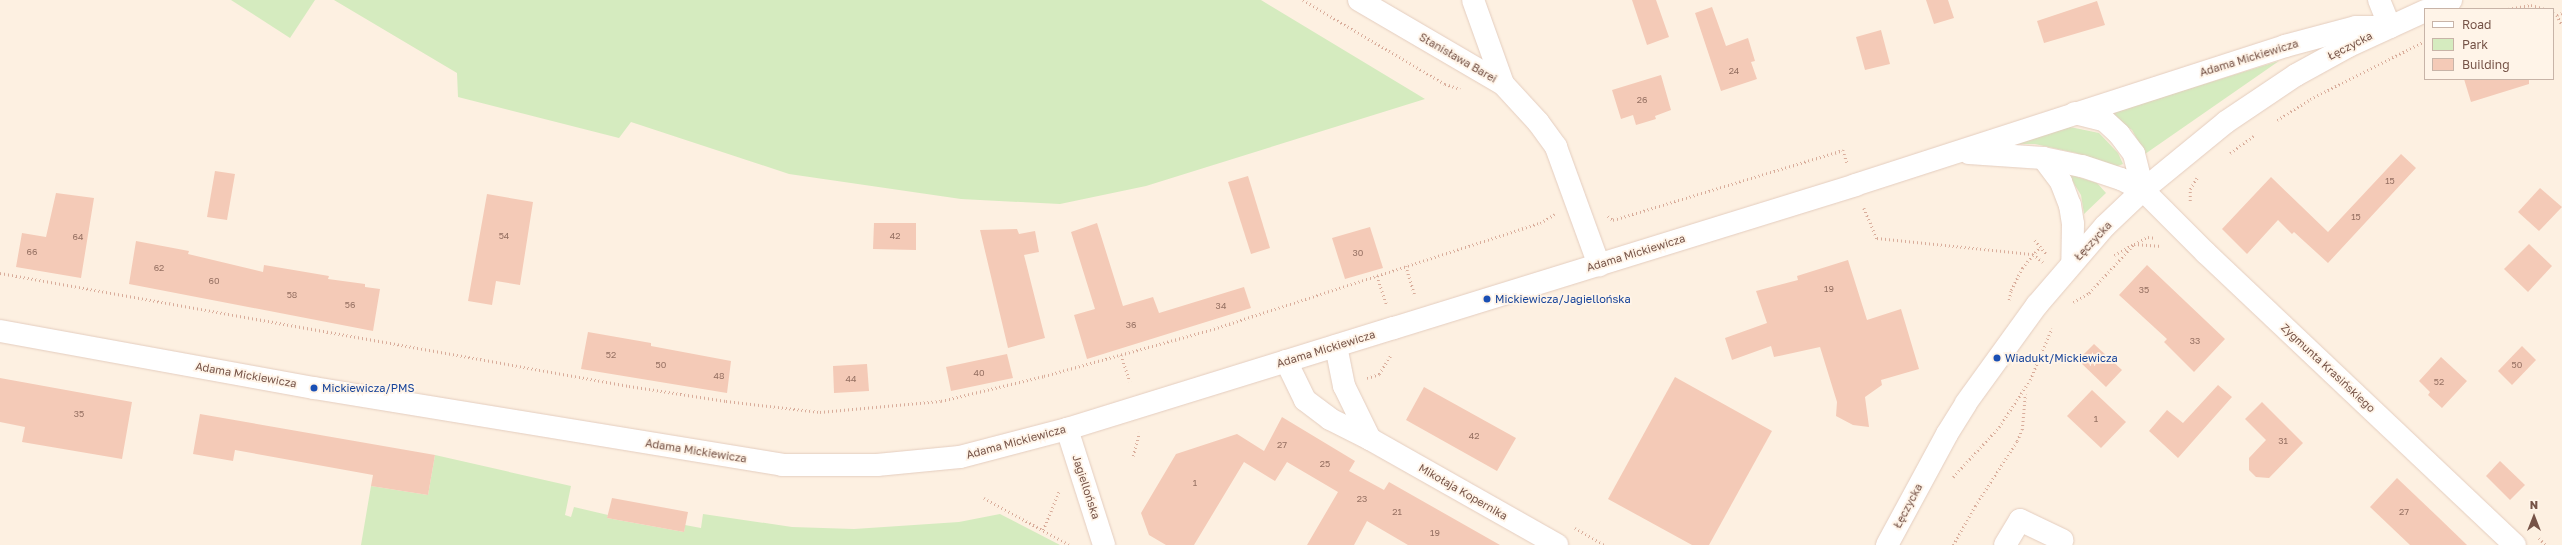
<!DOCTYPE html>
<html>
<head>
<meta charset="utf-8">
<style>
	body { margin:0 }
	#map { position:relative; width:2562px; height:545px; overflow:hidden; background:#fdf0e1; font-family:"Golos Text",sans-serif }
	div>[style] { position:absolute }
	.green>* { inset:0; background:#d5ebbf }
	.building>* { inset:0; background:#f4cab7 }
	.path>* { height:2.5px; margin-top:-1.25px; transform-origin:0; background:repeating-linear-gradient(90deg,#d9ad9b 0 1px,transparent 0 4px) }
	.roads { filter:drop-shadow(0 0 1px #e4cdbf) drop-shadow(0 0 1px #e4cdbf) }
	.minor>* { height:22px; margin:-11px; padding:0 11px; transform-origin:11px; border-radius:11px; background:#fff }
	.dots>* { width:11px; height:11px; translate:-50% -50%; box-sizing:border-box; border:2px solid #fff4e8; border-radius:50% }
	span { translate:-50% -50%; white-space:nowrap; text-align:center; line-height:1.15; -webkit-text-stroke:3.5px #fff4e8; paint-order:stroke }
	.number-label { font-size:9px; color:#967163 }
	.number-label span { -webkit-text-stroke-width:0 }
	.street-label { font-size:11px; color:#765347 }
	.transit-label { font-size:11px; color:#164399 }
	.left { translate:0 -50%; text-align:left }
	.legend { position:absolute; left:2424px; top:8px; width:130px; height:72px; box-sizing:border-box; background:#fff4e8; border:1px solid #c8b4a8; margin:0; padding:5px 7px; list-style:none; font-size:12px; color:#765347 }
	.legend li { display:flex; align-items:center; gap:8px; height:20px }
	.legend b { width:20px; border:1px solid #c8b4a8 }
	.north { position:absolute; left:2514px; top:497px; width:40px; height:40px; -webkit-text-stroke:3px #fff4e8; paint-order:stroke; rotate:0deg; font-size:11px; font-weight:700; line-height:16px; text-align:center; color:#765347 }
	.north::after { content:''; display:block; margin:auto; width:14px; height:18px; background:#765347; clip-path:polygon(50% 0,100% 100%,50% 72%,0 100%) }
</style>
</head>
<body>
<div id="map">
	<div class="green">
		<div style="clip-path:polygon(231px 0,315px 0,290px 38px)"></div>
		<div style="clip-path:polygon(334px 0,1261px 0,1425px 99px,1146px 186px,1060px 204px,961px 199px,789px 174px,631px 122px,619px 138px,458px 97px,457px 73px)"></div>
		<div style="clip-path:polygon(2279px 61px,2145px 154px,2132px 130px,2107px 114px)"></div>
		<div style="clip-path:polygon(2070px 127px,2099px 133px,2118px 153px,2123px 164px,2113px 168px,2076px 153px,2035px 144px,2012px 144px)"></div>
		<div style="clip-path:polygon(2068px 174px,2097px 183px,2106px 193px,2084px 214px,2081px 195px)"></div>
		<div style="clip-path:polygon(435px 455px,571px 486px,565px 515px,571px 517px,574px 507px,608px 515px,607px 518px,684px 532px,685px 525px,701px 528px,703px 514px,792px 527px,854px 529px,959px 522px,1000px 514px,1060px 545px,361px 545px,371px 486px,428px 495px)"></div>
	</div>
	<div class="building">
		<div style="clip-path:polygon(1632px 0,1656px 0,1669px 37px,1647px 45px)"></div>
		<div style="clip-path:polygon(1926px 0,1948px 0,1954px 18px,1934px 24px)"></div>
		<div style="clip-path:polygon(2097px 1px,2105px 25px,2044px 43px,2037px 21px)"></div>
		<div style="clip-path:polygon(1712px 7px,1726px 46px,1748px 38px,1755px 61px,1751px 62px,1757px 79px,1721px 91px,1695px 13px)"></div>
		<div style="clip-path:polygon(1881px 30px,1890px 64px,1865px 70px,1856px 37px)"></div>
		<div style="clip-path:polygon(1661px 75px,1671px 110px,1655px 116px,1656px 119px,1636px 125px,1633px 115px,1621px 119px,1612px 90px)"></div>
		<div style="clip-path:polygon(2464px 79px,2529px 79px,2529px 84px,2471px 102px)"></div>
		<div style="clip-path:polygon(2401px 154px,2416px 168px,2328px 263px,2294px 232px,2292px 234px,2278px 220px,2247px 254px,2222px 229px,2271px 177px,2328px 232px)"></div>
		<div style="clip-path:polygon(215px 171px,235px 174px,227px 220px,207px 217px)"></div>
		<div style="clip-path:polygon(1248px 176px,1270px 248px,1251px 254px,1228px 182px)"></div>
		<div style="clip-path:polygon(2540px 188px,2562px 207px,2539px 231px,2518px 212px)"></div>
		<div style="clip-path:polygon(56px 193px,94px 198px,81px 278px,16px 267px,22px 233px,46px 237px)"></div>
		<div style="clip-path:polygon(487px 194px,533px 202px,520px 285px,496px 281px,492px 305px,468px 301px)"></div>
		<div style="clip-path:polygon(874px 223px,916px 223px,916px 250px,873px 249px)"></div>
		<div style="clip-path:polygon(1097px 223px,1123px 306px,1153px 297px,1159px 313px,1244px 287px,1251px 308px,1087px 359px,1074px 315px,1095px 309px,1071px 232px)"></div>
		<div style="clip-path:polygon(1370px 227px,1383px 268px,1345px 279px,1332px 238px)"></div>
		<div style="clip-path:polygon(1017px 229px,1019px 234px,1035px 231px,1039px 252px,1024px 255px,1045px 338px,1008px 348px,980px 230px)"></div>
		<div style="clip-path:polygon(136px 241px,189px 251px,188px 254px,263px 272px,264px 265px,329px 276px,328px 279px,365px 284px,365px 287px,380px 289px,373px 331px,129px 284px)"></div>
		<div style="clip-path:polygon(2529px 244px,2552px 266px,2528px 292px,2504px 269px)"></div>
		<div style="clip-path:polygon(1848px 260px,1867px 320px,1901px 309px,1919px 369px,1881px 380px,1882px 385px,1865px 397px,1869px 427px,1853px 425px,1836px 416px,1837px 402px,1820px 347px,1774px 357px,1771px 346px,1732px 360px,1725px 338px,1767px 323px,1756px 291px,1798px 280px,1797px 276px)"></div>
		<div style="clip-path:polygon(2147px 265px,2225px 339px,2194px 372px,2164px 342px,2167px 339px,2119px 295px)"></div>
		<div style="clip-path:polygon(588px 332px,651px 343px,651px 346px,731px 361px,727px 393px,581px 369px)"></div>
		<div style="clip-path:polygon(2094px 344px,2122px 370px,2106px 387px,2078px 360px)"></div>
		<div style="clip-path:polygon(2522px 346px,2536px 360px,2512px 385px,2498px 371px)"></div>
		<div style="clip-path:polygon(1007px 354px,1013px 378px,951px 391px,946px 367px)"></div>
		<div style="clip-path:polygon(2441px 357px,2467px 381px,2442px 408px,2428px 395px,2430px 392px,2419px 381px)"></div>
		<div style="clip-path:polygon(867px 364px,869px 391px,834px 393px,833px 366px)"></div>
		<div style="clip-path:polygon(1675px 377px,1772px 431px,1709px 545px,1692px 545px,1608px 499px)"></div>
		<div style="clip-path:polygon(0 378px,132px 402px,122px 459px,22px 442px,25px 427px,0 422px)"></div>
		<div style="clip-path:polygon(2218px 385px,2232px 397px,2178px 458px,2149px 431px,2167px 410px,2183px 423px)"></div>
		<div style="clip-path:polygon(1424px 387px,1516px 438px,1497px 471px,1406px 420px)"></div>
		<div style="clip-path:polygon(2092px 390px,2126px 422px,2101px 448px,2067px 416px)"></div>
		<div style="clip-path:polygon(2262px 402px,2303px 443px,2269px 478px,2256px 477px,2249px 470px,2249px 458px,2266px 440px,2245px 419px)"></div>
		<div style="clip-path:polygon(200px 414px,435px 455px,428px 495px,371px 486px,373px 475px,235px 450px,233px 461px,193px 454px)"></div>
		<div style="clip-path:polygon(1282px 417px,1355px 461px,1349px 471px,1384px 490px,1389px 482px,1500px 545px,1408px 545px,1367px 521px,1354px 545px,1307px 545px,1338px 492px,1287px 462px,1275px 481px,1244px 462px,1194px 545px,1166px 545px,1149px 535px,1141px 513px,1176px 454px,1237px 434px,1264px 451px)"></div>
		<div style="clip-path:polygon(2500px 461px,2525px 485px,2510px 500px,2486px 476px)"></div>
		<div style="clip-path:polygon(2397px 478px,2438px 517px,2467px 545px,2410px 545px,2370px 507px)"></div>
		<div style="clip-path:polygon(612px 498px,688px 512px,684px 532px,607px 518px)"></div>
	</div>
	<div class="path">
		<div style="left:1303px;top:0;width:165px;rotate:30.6deg"></div>
		<div style="left:1445px;top:84px;width:16px;rotate:18deg"></div>
		<div style="left:2508px;top:9px;width:23px;rotate:-10deg"></div>
		<div style="left:2531px;top:5px;width:15px;rotate:16deg"></div>
		<div style="left:2553px;top:13px;width:4px;rotate:27deg"></div>
		<div style="left:2557px;top:15px;width:5px;rotate:-22deg"></div>
		<div style="left:2557px;top:15px;width:11px;rotate:63deg"></div>
		<div style="left:2277px;top:120px;width:39px;rotate:-32deg"></div>
		<div style="left:2310px;top:99px;width:129px;rotate:-26.8deg"></div>
		<div style="left:2230px;top:153px;width:29px;rotate:-36deg"></div>
		<div style="left:2190px;top:201px;width:12px;rotate:-90deg"></div>
		<div style="left:2190px;top:189px;width:13px;rotate:-58deg"></div>
		<div style="left:1864px;top:208px;width:33px;rotate:67deg"></div>
		<div style="left:1877px;top:238px;width:157px;rotate:5.9deg"></div>
		<div style="left:2033px;top:254px;width:13px;rotate:39deg"></div>
		<div style="left:1608px;top:216px;width:6px;rotate:39deg"></div>
		<div style="left:1613px;top:220px;width:240px;rotate:-16.9deg"></div>
		<div style="left:1843px;top:150px;width:13px;rotate:72deg"></div>
		<div style="left:2035px;top:240px;width:19px;rotate:51deg"></div>
		<div style="left:2114px;top:255px;width:23px;rotate:-29deg"></div>
		<div style="left:2134px;top:244px;width:28px;rotate:4deg"></div>
		<div style="left:1406px;top:266px;width:31px;rotate:73deg"></div>
		<div style="left:0;top:273px;width:639px;rotate:10.18deg"></div>
		<div style="left:629px;top:386px;width:98px;rotate:8.8deg"></div>
		<div style="left:726px;top:401px;width:95px;rotate:6.7deg"></div>
		<div style="left:820px;top:412px;width:121px;rotate:-5.2deg"></div>
		<div style="left:941px;top:401px;width:106px;rotate:-13.6deg"></div>
		<div style="left:1044px;top:376px;width:172px;rotate:-15.5deg"></div>
		<div style="left:1210px;top:330px;width:347px;rotate:-18deg"></div>
		<div style="left:1540px;top:223px;width:17px;rotate:-31deg"></div>
		<div style="left:1377px;top:276px;width:31px;rotate:71deg"></div>
		<div style="left:2009px;top:300px;width:10px;rotate:-79deg"></div>
		<div style="left:2011px;top:290px;width:25px;rotate:-63deg"></div>
		<div style="left:2022px;top:268px;width:26px;rotate:-50deg"></div>
		<div style="left:2073px;top:302px;width:18px;rotate:-29deg"></div>
		<div style="left:2089px;top:293px;width:67px;rotate:-47.4deg"></div>
		<div style="left:2134px;top:244px;width:16px;rotate:-27deg"></div>
		<div style="left:2148px;top:237px;width:8px;rotate:7deg"></div>
		<div style="left:1121px;top:355px;width:28px;rotate:71deg"></div>
		<div style="left:1367px;top:378px;width:13px;rotate:-18deg"></div>
		<div style="left:1379px;top:374px;width:22px;rotate:-58deg"></div>
		<div style="left:1133px;top:456px;width:24px;rotate:-75deg"></div>
		<div style="left:1953px;top:477px;width:68px;rotate:-47.4deg"></div>
		<div style="left:1999px;top:427px;width:56px;rotate:-56.6deg"></div>
		<div style="left:2030px;top:380px;width:56px;rotate:-67.1deg"></div>
		<div style="left:984px;top:498px;width:98px;rotate:28.7deg"></div>
		<div style="left:1575px;top:528px;width:34px;rotate:30deg"></div>
		<div style="left:1043px;top:530px;width:42px;rotate:-67.7deg"></div>
		<div style="left:2539px;top:538px;width:10px;rotate:45deg"></div>
		<div style="left:1953px;top:545px;width:45px;rotate:-60.6deg"></div>
		<div style="left:1975px;top:506px;width:77px;rotate:-57.1deg"></div>
		<div style="left:2017px;top:441px;width:12px;rotate:-66deg"></div>
		<div style="left:2022px;top:430px;width:36px;rotate:-85deg"></div>
	</div>
	<div class="roads">
		<div class="minor">
			<div style="left:1359px;top:0;width:167px;rotate:30.3deg"></div>
			<div style="left:1503px;top:84px;width:52px;rotate:47.4deg"></div>
			<div style="left:1538px;top:122px;width:31px;rotate:54deg"></div>
			<div style="left:1556px;top:147px;width:126px;rotate:70deg"></div>
			<div style="left:1473px;top:0;width:89px;rotate:70.3deg"></div>
			<div style="left:2379px;top:0;width:29px;rotate:68deg"></div>
			<div style="left:2430px;top:9px;width:23px;rotate:-23deg"></div>
			<div style="left:2075px;top:113px;width:30px;rotate:14deg"></div>
			<div style="left:2104px;top:120px;width:21px;rotate:43deg"></div>
			<div style="left:2119px;top:134px;width:25px;rotate:53deg"></div>
			<div style="left:2134px;top:154px;width:37px;rotate:76deg"></div>
			<div style="left:1969px;top:153px;width:74px;rotate:3.9deg"></div>
			<div style="left:2043px;top:158px;width:40px;rotate:12deg"></div>
			<div style="left:2082px;top:166px;width:41px;rotate:18.4deg"></div>
			<div style="left:2121px;top:179px;width:25px;rotate:27deg"></div>
			<div style="left:2143px;top:190px;width:89px;rotate:45deg"></div>
			<div style="left:2206px;top:253px;width:425px;rotate:43.4deg"></div>
			<div style="left:2043px;top:158px;width:30px;rotate:53deg"></div>
			<div style="left:2061px;top:182px;width:25px;rotate:69deg"></div>
			<div style="left:2070px;top:205px;width:19px;rotate:81deg"></div>
			<div style="left:2073px;top:224px;width:39px;rotate:91deg"></div>
			<div style="left:0;top:331px;width:319px;rotate:10.3deg"></div>
			<div style="left:314px;top:388px;width:474px;rotate:9.3deg"></div>
			<div style="left:782px;top:465px;width:95px"></div>
			<div style="left:877px;top:465px;width:83px;rotate:-5.5deg"></div>
			<div style="left:960px;top:457px;width:111px;rotate:-14.7deg"></div>
			<div style="left:1067px;top:429px;width:342px;rotate:-17.2deg"></div>
			<div style="left:1394px;top:328px;width:483px;rotate:-17.2deg"></div>
			<div style="left:1855px;top:185px;width:452px;rotate:-17.9deg"></div>
			<div style="left:2285px;top:46px;width:73px;rotate:-15deg"></div>
			<div style="left:2356px;top:27px;width:34px"></div>
			<div style="left:1286px;top:361px;width:43px;rotate:64deg"></div>
			<div style="left:1305px;top:400px;width:31px;rotate:37deg"></div>
			<div style="left:1330px;top:419px;width:45px;rotate:26.6deg"></div>
			<div style="left:1370px;top:439px;width:59px;rotate:-116.1deg"></div>
			<div style="left:1344px;top:386px;width:41px;rotate:-101.3deg"></div>
			<div style="left:1067px;top:429px;width:122px;rotate:72.3deg"></div>
			<div style="left:1370px;top:439px;width:215px;rotate:29.5deg"></div>
			<div style="left:1887px;top:545px;width:126px;rotate:-61.6deg"></div>
			<div style="left:1947px;top:434px;width:36px;rotate:-58deg"></div>
			<div style="left:1966px;top:403px;width:121px;rotate:-54.1deg"></div>
			<div style="left:2037px;top:305px;width:104px;rotate:-49.3deg"></div>
			<div style="left:2105px;top:226px;width:52px;rotate:-43.5deg"></div>
			<div style="left:2143px;top:190px;width:107px;rotate:-39.3deg"></div>
			<div style="left:2226px;top:122px;width:84px;rotate:-33.9deg"></div>
			<div style="left:2296px;top:75px;width:60px;rotate:-28.7deg"></div>
			<div style="left:2349px;top:46px;width:84px;rotate:-24.7deg"></div>
			<div style="left:2005px;top:545px;width:29px;rotate:-59deg"></div>
			<div style="left:2020px;top:520px;width:47px;rotate:25.5deg"></div>
		</div>
	</div>
	<div class="dots">
		<div style="left:1487px;top:299px;background:#1a4fb4"></div>
		<div style="left:1997px;top:358px;background:#1a4fb4"></div>
		<div style="left:314px;top:388px;background:#1a4fb4"></div>
	</div>
	<div class="number-label">
		<span style="left:1734px;top:71px">24</span>
		<span style="left:1642px;top:100px">26</span>
		<span style="left:2390px;top:181px">15</span>
		<span style="left:2356px;top:217px">15</span>
		<span style="left:504px;top:236px">54</span>
		<span style="left:895px;top:236px">42</span>
		<span style="left:78px;top:237px">64</span>
		<span style="left:32px;top:252px">66</span>
		<span style="left:1358px;top:253px">30</span>
		<span style="left:159px;top:268px">62</span>
		<span style="left:214px;top:281px">60</span>
		<span style="left:1829px;top:289px">19</span>
		<span style="left:2144px;top:290px">35</span>
		<span style="left:292px;top:295px">58</span>
		<span style="left:350px;top:305px">56</span>
		<span style="left:1221px;top:306px">34</span>
		<span style="left:1131px;top:325px">36</span>
		<span style="left:2195px;top:341px">33</span>
		<span style="left:611px;top:355px">52</span>
		<span style="left:661px;top:365px">50</span>
		<span style="left:2517px;top:365px">50</span>
		<span style="left:979px;top:373px">40</span>
		<span style="left:719px;top:376px">48</span>
		<span style="left:851px;top:379px">44</span>
		<span style="left:2439px;top:382px">52</span>
		<span style="left:79px;top:414px">35</span>
		<span style="left:2096px;top:419px">1</span>
		<span style="left:1474px;top:436px">42</span>
		<span style="left:2283px;top:441px">31</span>
		<span style="left:1282px;top:445px">27</span>
		<span style="left:1325px;top:464px">25</span>
		<span style="left:1195px;top:483px">1</span>
		<span style="left:1362px;top:499px">23</span>
		<span style="left:1397px;top:512px">21</span>
		<span style="left:2404px;top:512px">27</span>
		<span style="left:1435px;top:533px">19</span>
	</div>
	<div class="street-label">
		<span style="left:2350px;top:46px;rotate:-27deg">Łęczycka</span>
		<span style="left:1458px;top:58px;rotate:30deg">Stanisława Barei</span>
		<span style="left:2249px;top:58px;rotate:-17deg">Adama Mickiewicza</span>
		<span style="left:2093px;top:241px;rotate:-47deg">Łęczycka</span>
		<span style="left:1636px;top:253px;rotate:-17deg">Adama Mickiewicza</span>
		<span style="left:1326px;top:349px;rotate:-17deg">Adama Mickiewicza</span>
		<span style="left:2328px;top:368px;rotate:43deg">Zygmunta Krasińskiego</span>
		<span style="left:246px;top:375px;rotate:10deg">Adama Mickiewicza</span>
		<span style="left:1016px;top:442px;rotate:-15deg">Adama Mickiewicza</span>
		<span style="left:696px;top:451px;rotate:9deg">Adama Mickiewicza</span>
		<span style="left:1086px;top:487px;rotate:72deg">Jagiellońska</span>
		<span style="left:1463px;top:492px;rotate:30deg">Mikołaja Kopernika</span>
		<span style="left:1908px;top:506px;rotate:-62deg">Łęczycka</span>
	</div>
	<div class="transit-label">
		<span class="left" style="left:1495px;top:299px">Mickiewicza/Jagiellońska</span>
		<span class="left" style="left:2005px;top:358px">Wiadukt/Mickiewicza</span>
		<span class="left" style="left:322px;top:388px">Mickiewicza/PMS</span>
	</div>
	<ul class="legend">
	<li><b style="height:5px;background:#fff"></b>Road</li>
	<li><b style="height:11px;background:#d5ebbf"></b>Park</li>
	<li><b style="height:11px;background:#f4cab7"></b>Building</li>
	</ul>
	<div class="north">N</div>
</div>
</body>
</html>
